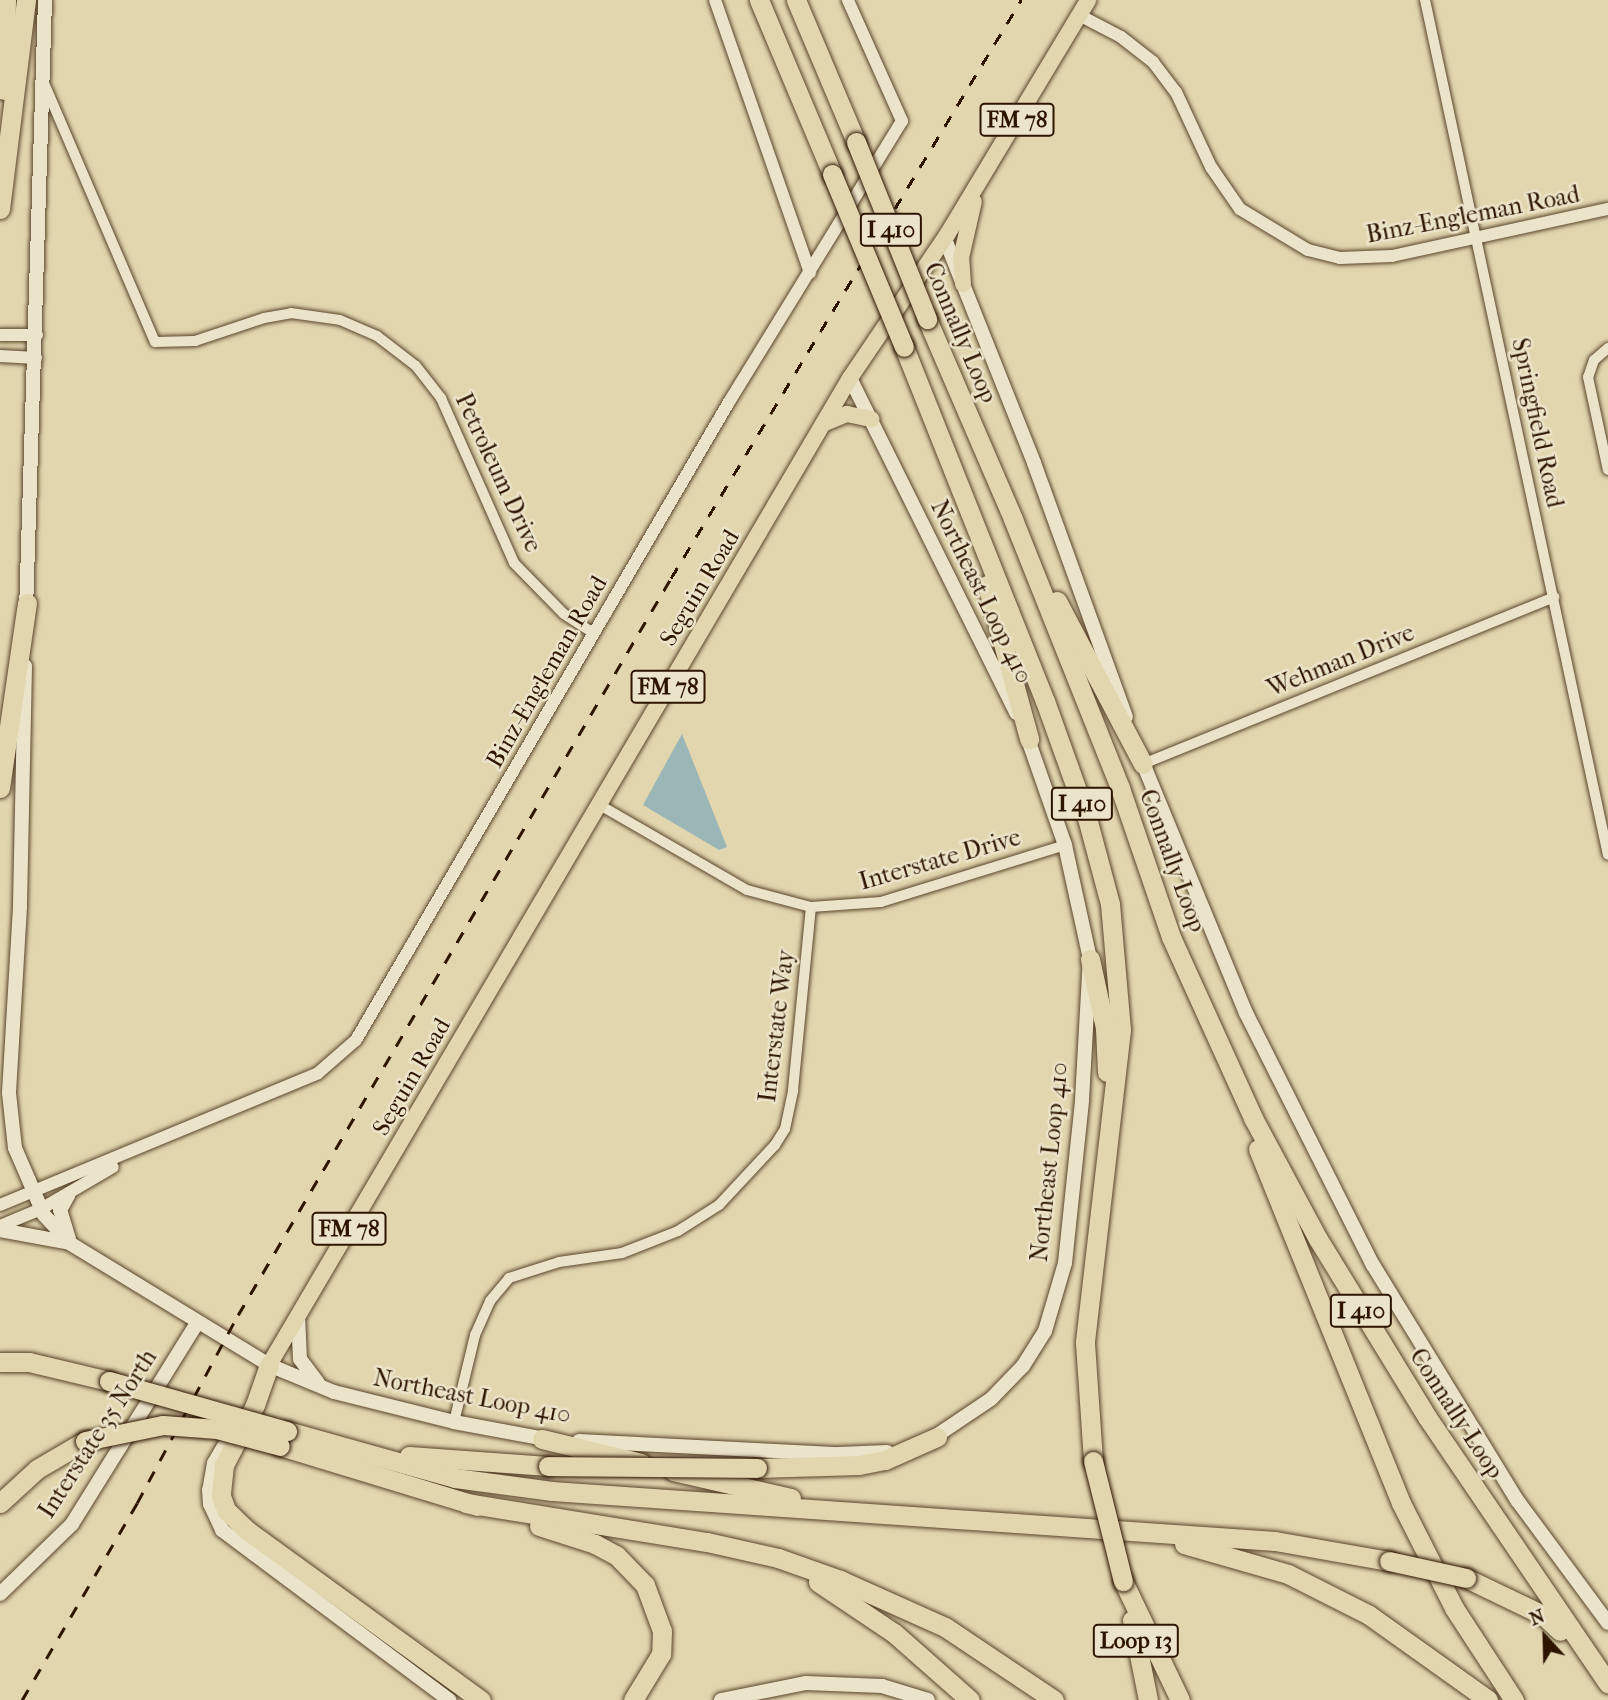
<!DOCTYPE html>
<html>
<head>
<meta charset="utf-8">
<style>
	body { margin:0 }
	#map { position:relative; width:1608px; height:1700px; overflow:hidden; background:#e1d6ae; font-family:"IM FELL French Canon",serif }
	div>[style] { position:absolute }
	.water>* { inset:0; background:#9ab6b7 }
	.roads { filter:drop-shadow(0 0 2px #5a452c) drop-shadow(0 0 2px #5a452c) }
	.minor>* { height:10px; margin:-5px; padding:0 5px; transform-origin:5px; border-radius:5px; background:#ece4ca }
	.tertiary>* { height:12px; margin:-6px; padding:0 6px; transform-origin:6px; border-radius:6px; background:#ece4ca }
	.secondary>* { height:14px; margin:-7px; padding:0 7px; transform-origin:7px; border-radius:7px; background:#ece4ca }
	.primary>* { height:16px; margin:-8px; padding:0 8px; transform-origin:8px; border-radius:8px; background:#e1d6ae }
	.motorway>* { height:19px; margin:-9.5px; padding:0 9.5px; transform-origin:9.5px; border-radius:9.5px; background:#e1d6ae }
	.rail>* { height:2.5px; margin-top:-1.25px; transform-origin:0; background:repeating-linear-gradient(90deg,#2d1500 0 12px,transparent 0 24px) }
	.bridges { filter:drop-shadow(0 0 2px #2d1500) drop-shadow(0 0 2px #2d1500) }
	.motorway-bridge>* { height:19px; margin:-9.5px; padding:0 9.5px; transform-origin:9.5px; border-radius:9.5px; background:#e1d6ae }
	span { translate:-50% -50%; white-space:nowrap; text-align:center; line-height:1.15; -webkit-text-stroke:5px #ece4ca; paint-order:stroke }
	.shield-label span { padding:2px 5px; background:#ece4ca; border:2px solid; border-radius:5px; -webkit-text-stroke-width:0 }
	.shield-label { font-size:23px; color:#2d1500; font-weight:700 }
	.street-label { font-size:24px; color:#2d1500 }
	.north { position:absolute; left:1510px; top:1602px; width:70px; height:70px; -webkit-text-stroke:5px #ece4ca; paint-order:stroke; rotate:338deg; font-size:19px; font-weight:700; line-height:28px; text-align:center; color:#2d1500 }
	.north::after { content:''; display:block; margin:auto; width:24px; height:32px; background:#2d1500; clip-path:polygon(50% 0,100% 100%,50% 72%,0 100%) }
</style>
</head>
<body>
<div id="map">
	<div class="water">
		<div style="clip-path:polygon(682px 734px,727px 847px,719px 850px,643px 805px)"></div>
	</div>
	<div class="roads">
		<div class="minor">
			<div style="left:1425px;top:0;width:874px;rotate:77.92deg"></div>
			<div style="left:44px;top:83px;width:282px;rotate:66.8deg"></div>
			<div style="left:155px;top:342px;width:40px;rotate:-1.4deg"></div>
			<div style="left:195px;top:341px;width:73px;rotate:-18.4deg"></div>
			<div style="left:264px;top:318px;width:27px;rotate:-10deg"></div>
			<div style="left:291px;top:313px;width:49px;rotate:8.1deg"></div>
			<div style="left:340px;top:320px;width:40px;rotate:23.4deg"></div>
			<div style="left:377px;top:336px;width:49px;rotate:37.6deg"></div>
			<div style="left:416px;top:366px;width:41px;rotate:52deg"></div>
			<div style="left:441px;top:398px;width:180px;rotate:66.1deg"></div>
			<div style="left:514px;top:563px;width:71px;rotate:45.6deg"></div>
			<div style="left:564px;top:614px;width:35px;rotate:33deg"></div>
			<div style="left:1608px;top:348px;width:18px;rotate:139deg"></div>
			<div style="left:1594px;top:360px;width:18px;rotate:109deg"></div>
			<div style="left:1588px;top:377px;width:95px;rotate:77.9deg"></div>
			<div style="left:1143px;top:764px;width:444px;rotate:-22.1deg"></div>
			<div style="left:598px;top:804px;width:172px;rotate:30deg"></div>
			<div style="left:747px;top:890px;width:66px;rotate:14.9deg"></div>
			<div style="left:811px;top:907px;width:70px;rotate:-4.1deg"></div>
			<div style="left:881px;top:902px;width:193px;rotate:-17.2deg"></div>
			<div style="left:454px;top:1422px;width:89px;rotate:-76.4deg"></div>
			<div style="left:475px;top:1335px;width:37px;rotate:-66deg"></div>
			<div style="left:490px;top:1301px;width:30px;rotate:-50deg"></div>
			<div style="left:509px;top:1278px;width:52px;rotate:-17.7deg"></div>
			<div style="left:559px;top:1262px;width:64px;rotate:-8.1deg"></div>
			<div style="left:622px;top:1253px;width:60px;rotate:-21.4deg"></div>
			<div style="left:678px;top:1231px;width:49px;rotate:-32.4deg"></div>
			<div style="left:719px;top:1205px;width:82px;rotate:-47deg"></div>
			<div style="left:775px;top:1145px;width:19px;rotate:-58deg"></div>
			<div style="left:785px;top:1129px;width:40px;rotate:-78deg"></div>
			<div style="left:793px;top:1090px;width:184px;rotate:-84.4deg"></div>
		</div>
		<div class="tertiary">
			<div style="left:715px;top:0;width:289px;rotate:70.8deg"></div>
			<div style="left:1079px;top:15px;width:47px;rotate:27.6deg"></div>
			<div style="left:1121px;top:37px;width:41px;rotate:38deg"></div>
			<div style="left:1153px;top:62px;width:38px;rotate:53deg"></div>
			<div style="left:1176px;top:92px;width:83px;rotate:65deg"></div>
			<div style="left:1211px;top:167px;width:51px;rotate:55.4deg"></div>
			<div style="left:1240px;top:209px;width:79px;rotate:31.1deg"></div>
			<div style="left:1308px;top:250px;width:33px;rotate:14deg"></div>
			<div style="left:1340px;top:258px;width:52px;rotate:-2.2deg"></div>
			<div style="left:1392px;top:256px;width:221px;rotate:-12.3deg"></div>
			<div style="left:0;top:335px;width:37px"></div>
			<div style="left:0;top:356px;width:36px;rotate:3deg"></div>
			<div style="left:0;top:1205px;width:344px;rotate:-22.5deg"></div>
			<div style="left:318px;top:1073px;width:50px;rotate:-41deg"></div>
			<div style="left:356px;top:1040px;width:739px;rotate:-59.69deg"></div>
			<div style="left:729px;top:402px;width:330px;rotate:-58.4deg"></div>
			<div style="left:902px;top:121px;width:133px;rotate:-114.1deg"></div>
			<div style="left:0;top:1226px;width:44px;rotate:-22.5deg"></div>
			<div style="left:41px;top:1209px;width:83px;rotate:-30.3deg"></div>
		</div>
		<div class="secondary">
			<div style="left:945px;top:239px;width:241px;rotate:68.3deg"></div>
			<div style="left:1034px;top:463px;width:270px;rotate:70.1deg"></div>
			<div style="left:850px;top:378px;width:374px;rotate:63.6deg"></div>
			<div style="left:26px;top:611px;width:611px;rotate:-88.22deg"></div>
			<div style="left:25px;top:666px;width:241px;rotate:91.2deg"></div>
			<div style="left:20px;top:907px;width:186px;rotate:93.4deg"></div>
			<div style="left:9px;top:1093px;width:55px;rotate:83.8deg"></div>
			<div style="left:15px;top:1148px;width:73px;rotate:66.6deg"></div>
			<div style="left:44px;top:1215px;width:40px;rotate:47deg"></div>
			<div style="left:71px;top:1244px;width:232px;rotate:31.4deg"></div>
			<div style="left:269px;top:1365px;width:70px;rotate:22.6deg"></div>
			<div style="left:334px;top:1392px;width:124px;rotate:14deg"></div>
			<div style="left:454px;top:1422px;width:99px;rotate:10.5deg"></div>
			<div style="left:1140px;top:756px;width:278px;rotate:67.6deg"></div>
			<div style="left:1246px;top:1013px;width:282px;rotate:63.3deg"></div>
			<div style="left:1373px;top:1265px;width:276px;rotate:58.5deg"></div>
			<div style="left:1517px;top:1500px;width:153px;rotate:53.5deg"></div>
			<div style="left:0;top:1230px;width:71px;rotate:10.5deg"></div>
			<div style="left:69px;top:1239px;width:30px;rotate:-107deg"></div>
			<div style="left:60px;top:1210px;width:18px;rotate:-61deg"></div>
			<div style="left:298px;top:1315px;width:44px;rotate:87.4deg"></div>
			<div style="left:300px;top:1359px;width:30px;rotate:53deg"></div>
			<div style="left:930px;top:1440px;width:73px;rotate:-33.9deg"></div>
			<div style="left:991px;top:1399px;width:46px;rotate:-45.9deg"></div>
			<div style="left:1023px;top:1366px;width:41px;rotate:-57.8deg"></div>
			<div style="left:1045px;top:1331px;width:71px;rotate:-73.6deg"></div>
			<div style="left:1065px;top:1263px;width:164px;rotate:-84deg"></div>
			<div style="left:1082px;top:1100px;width:141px;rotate:-86.8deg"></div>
			<div style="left:1090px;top:959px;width:117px;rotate:-102.4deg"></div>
			<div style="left:1065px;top:845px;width:121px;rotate:-109.3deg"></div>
			<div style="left:579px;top:1441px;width:260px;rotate:2.9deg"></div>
			<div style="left:839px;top:1454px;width:48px;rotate:-2.4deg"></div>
			<div style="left:224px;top:1446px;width:20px;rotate:120deg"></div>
			<div style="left:214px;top:1463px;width:27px;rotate:100deg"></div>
			<div style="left:209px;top:1490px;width:14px;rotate:86deg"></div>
			<div style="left:210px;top:1504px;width:29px;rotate:65deg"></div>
			<div style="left:222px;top:1530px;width:284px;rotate:36.8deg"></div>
			<div style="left:0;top:1594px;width:100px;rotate:-44.2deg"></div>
			<div style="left:72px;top:1524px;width:237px;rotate:-58.1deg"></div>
			<div style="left:721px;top:1700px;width:87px;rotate:-11.3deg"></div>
			<div style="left:806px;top:1683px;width:76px;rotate:2.3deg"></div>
			<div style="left:882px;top:1686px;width:48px;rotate:16.9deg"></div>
		</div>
		<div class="primary">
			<div style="left:963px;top:284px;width:26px;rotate:-94deg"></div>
			<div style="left:961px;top:258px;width:58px;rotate:-77.2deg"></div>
			<div style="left:823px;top:424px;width:26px;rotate:-23deg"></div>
			<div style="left:847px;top:414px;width:25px;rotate:12deg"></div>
			<div style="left:269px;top:1365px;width:1145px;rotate:-59.52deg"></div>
			<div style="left:850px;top:378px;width:173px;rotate:-55.9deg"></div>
			<div style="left:947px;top:235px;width:274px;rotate:-59deg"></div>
		</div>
		<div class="motorway">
			<div style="left:759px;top:0;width:189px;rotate:67.2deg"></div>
			<div style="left:796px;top:0;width:154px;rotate:67.1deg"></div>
			<div style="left:4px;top:90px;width:90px;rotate:-88.7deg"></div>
			<div style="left:0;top:209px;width:211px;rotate:-82.9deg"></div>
			<div style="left:927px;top:319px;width:218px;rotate:66.7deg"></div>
			<div style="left:1013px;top:519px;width:289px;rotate:68.3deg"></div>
			<div style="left:1120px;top:788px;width:157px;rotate:71.1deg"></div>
			<div style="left:1171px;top:937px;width:199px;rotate:65.6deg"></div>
			<div style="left:1253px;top:1118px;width:137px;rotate:61.8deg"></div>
			<div style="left:1318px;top:1239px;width:209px;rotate:58.5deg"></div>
			<div style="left:1427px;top:1417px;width:322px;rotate:55.8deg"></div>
			<div style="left:904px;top:347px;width:381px;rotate:68.3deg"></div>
			<div style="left:1045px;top:701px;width:124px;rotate:70.3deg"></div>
			<div style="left:1087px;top:818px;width:89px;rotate:75deg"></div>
			<div style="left:1110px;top:904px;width:126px;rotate:85deg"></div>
			<div style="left:1121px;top:1030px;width:315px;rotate:96.6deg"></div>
			<div style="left:1085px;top:1343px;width:118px;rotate:86.1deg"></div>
			<div style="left:987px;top:585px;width:160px;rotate:74.7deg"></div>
			<div style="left:1057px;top:601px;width:184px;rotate:62.2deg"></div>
			<div style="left:0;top:788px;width:187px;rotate:-81.7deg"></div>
			<div style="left:1090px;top:959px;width:71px;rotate:77.7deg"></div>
			<div style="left:1105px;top:1028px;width:44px;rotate:87.4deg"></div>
			<div style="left:1258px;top:1149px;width:382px;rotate:68deg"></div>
			<div style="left:1401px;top:1503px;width:118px;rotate:63.2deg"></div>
			<div style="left:1454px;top:1608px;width:110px;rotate:56.9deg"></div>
			<div style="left:0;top:1362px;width:29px"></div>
			<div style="left:29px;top:1362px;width:82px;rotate:13.4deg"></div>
			<div style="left:269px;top:1365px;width:42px;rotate:109.3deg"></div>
			<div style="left:255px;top:1405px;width:68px;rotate:117.3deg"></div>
			<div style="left:224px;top:1465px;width:31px;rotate:96deg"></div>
			<div style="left:221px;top:1496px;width:15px;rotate:70deg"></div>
			<div style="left:226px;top:1510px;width:30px;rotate:44deg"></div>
			<div style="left:248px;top:1531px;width:288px;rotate:36deg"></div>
			<div style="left:287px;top:1431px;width:174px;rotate:15.6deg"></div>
			<div style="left:455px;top:1478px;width:98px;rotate:7.6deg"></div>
			<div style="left:552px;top:1491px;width:725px;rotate:3.96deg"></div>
			<div style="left:1275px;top:1541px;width:116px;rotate:10deg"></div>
			<div style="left:542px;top:1439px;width:102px;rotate:13.6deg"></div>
			<div style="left:280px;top:1446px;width:206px;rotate:16.9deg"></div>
			<div style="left:409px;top:1456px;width:139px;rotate:4.1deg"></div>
			<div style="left:757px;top:1468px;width:102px;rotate:-1.7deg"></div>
			<div style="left:859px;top:1465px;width:26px;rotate:-11deg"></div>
			<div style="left:885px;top:1460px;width:57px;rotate:-23.9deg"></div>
			<div style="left:673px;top:1471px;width:121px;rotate:12.9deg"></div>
			<div style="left:0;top:1503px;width:50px;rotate:-42.6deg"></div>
			<div style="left:37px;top:1469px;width:56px;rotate:-30.3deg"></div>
			<div style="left:466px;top:1503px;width:244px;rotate:9.2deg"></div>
			<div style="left:707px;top:1542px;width:73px;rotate:12.7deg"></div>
			<div style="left:778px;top:1558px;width:66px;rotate:19.5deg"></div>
			<div style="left:840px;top:1580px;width:115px;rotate:24.1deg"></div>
			<div style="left:945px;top:1627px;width:131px;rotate:33.8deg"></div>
			<div style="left:539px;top:1526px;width:59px;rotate:17.8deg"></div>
			<div style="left:595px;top:1544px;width:24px;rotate:28deg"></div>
			<div style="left:616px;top:1555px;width:42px;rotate:46deg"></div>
			<div style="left:645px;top:1585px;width:49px;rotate:69.7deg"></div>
			<div style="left:662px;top:1631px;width:23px;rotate:92deg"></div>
			<div style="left:661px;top:1654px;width:54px;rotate:121.3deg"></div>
			<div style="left:1184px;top:1544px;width:108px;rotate:16.1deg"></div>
			<div style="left:1288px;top:1574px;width:91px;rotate:26.8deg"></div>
			<div style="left:1369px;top:1615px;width:146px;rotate:35.5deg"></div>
			<div style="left:1466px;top:1578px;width:85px;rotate:25.7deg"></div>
			<div style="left:1543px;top:1615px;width:23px;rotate:43deg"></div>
			<div style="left:1123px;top:1581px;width:132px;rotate:64.4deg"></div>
			<div style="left:818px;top:1582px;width:92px;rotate:33.9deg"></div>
			<div style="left:894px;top:1633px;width:101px;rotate:41.4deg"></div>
			<div style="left:1132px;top:1620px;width:82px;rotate:78.7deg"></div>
		</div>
	</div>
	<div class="rail">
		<div style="left:22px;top:1700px;width:228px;rotate:-59.7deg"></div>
		<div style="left:137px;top:1503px;width:213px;rotate:-61.8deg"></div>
		<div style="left:238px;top:1315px;width:855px;rotate:-59.57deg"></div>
		<div style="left:671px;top:578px;width:676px;rotate:-58.8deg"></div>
	</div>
	<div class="bridges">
		<div class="motorway-bridge">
			<div style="left:856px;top:142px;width:191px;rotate:68.1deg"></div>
			<div style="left:832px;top:174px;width:187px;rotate:67.4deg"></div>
			<div style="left:109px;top:1381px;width:185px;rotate:15.7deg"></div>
			<div style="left:85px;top:1441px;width:80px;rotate:-11.6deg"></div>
			<div style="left:163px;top:1425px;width:54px;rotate:4.2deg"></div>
			<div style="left:217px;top:1429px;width:65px;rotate:15.1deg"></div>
			<div style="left:1093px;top:1461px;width:124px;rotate:76deg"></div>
			<div style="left:548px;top:1466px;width:209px;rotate:0.5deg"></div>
			<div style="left:1389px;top:1561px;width:79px;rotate:12.4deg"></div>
		</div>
	</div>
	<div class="shield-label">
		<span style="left:1017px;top:120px">FM 78</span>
		<span style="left:891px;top:230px">I 410</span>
		<span style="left:668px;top:687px">FM 78</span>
		<span style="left:1082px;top:804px">I 410</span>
		<span style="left:349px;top:1229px">FM 78</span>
		<span style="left:1361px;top:1311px">I 410</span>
		<span style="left:1136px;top:1641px">Loop 13</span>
	</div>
	<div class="street-label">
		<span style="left:1473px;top:215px;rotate:-11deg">Binz-Engleman Road</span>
		<span style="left:960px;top:333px;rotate:67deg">Connally Loop</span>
		<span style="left:1537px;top:423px;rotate:78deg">Springfield Road</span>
		<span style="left:498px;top:473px;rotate:65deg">Petroleum Drive</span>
		<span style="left:700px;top:588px;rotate:-59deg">Seguin Road</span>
		<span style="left:981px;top:592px;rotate:64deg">Northeast Loop 410</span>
		<span style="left:1341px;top:661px;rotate:-22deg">Wehman Drive</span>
		<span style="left:547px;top:672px;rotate:-60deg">Binz-Engleman Road</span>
		<span style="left:940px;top:860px;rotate:-16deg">Interstate Drive</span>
		<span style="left:1172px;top:861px;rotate:70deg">Connally Loop</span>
		<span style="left:777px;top:1026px;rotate:-83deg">Interstate Way</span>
		<span style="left:412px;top:1077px;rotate:-60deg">Seguin Road</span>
		<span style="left:1050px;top:1162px;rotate:-84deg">Northeast Loop 410</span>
		<span style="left:472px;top:1397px;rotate:11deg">Northeast Loop 410</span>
		<span style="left:1456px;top:1414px;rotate:57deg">Connally Loop</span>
		<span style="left:98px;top:1434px;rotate:-57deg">Interstate 35 North</span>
	</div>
	<div class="north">N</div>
</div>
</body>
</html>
